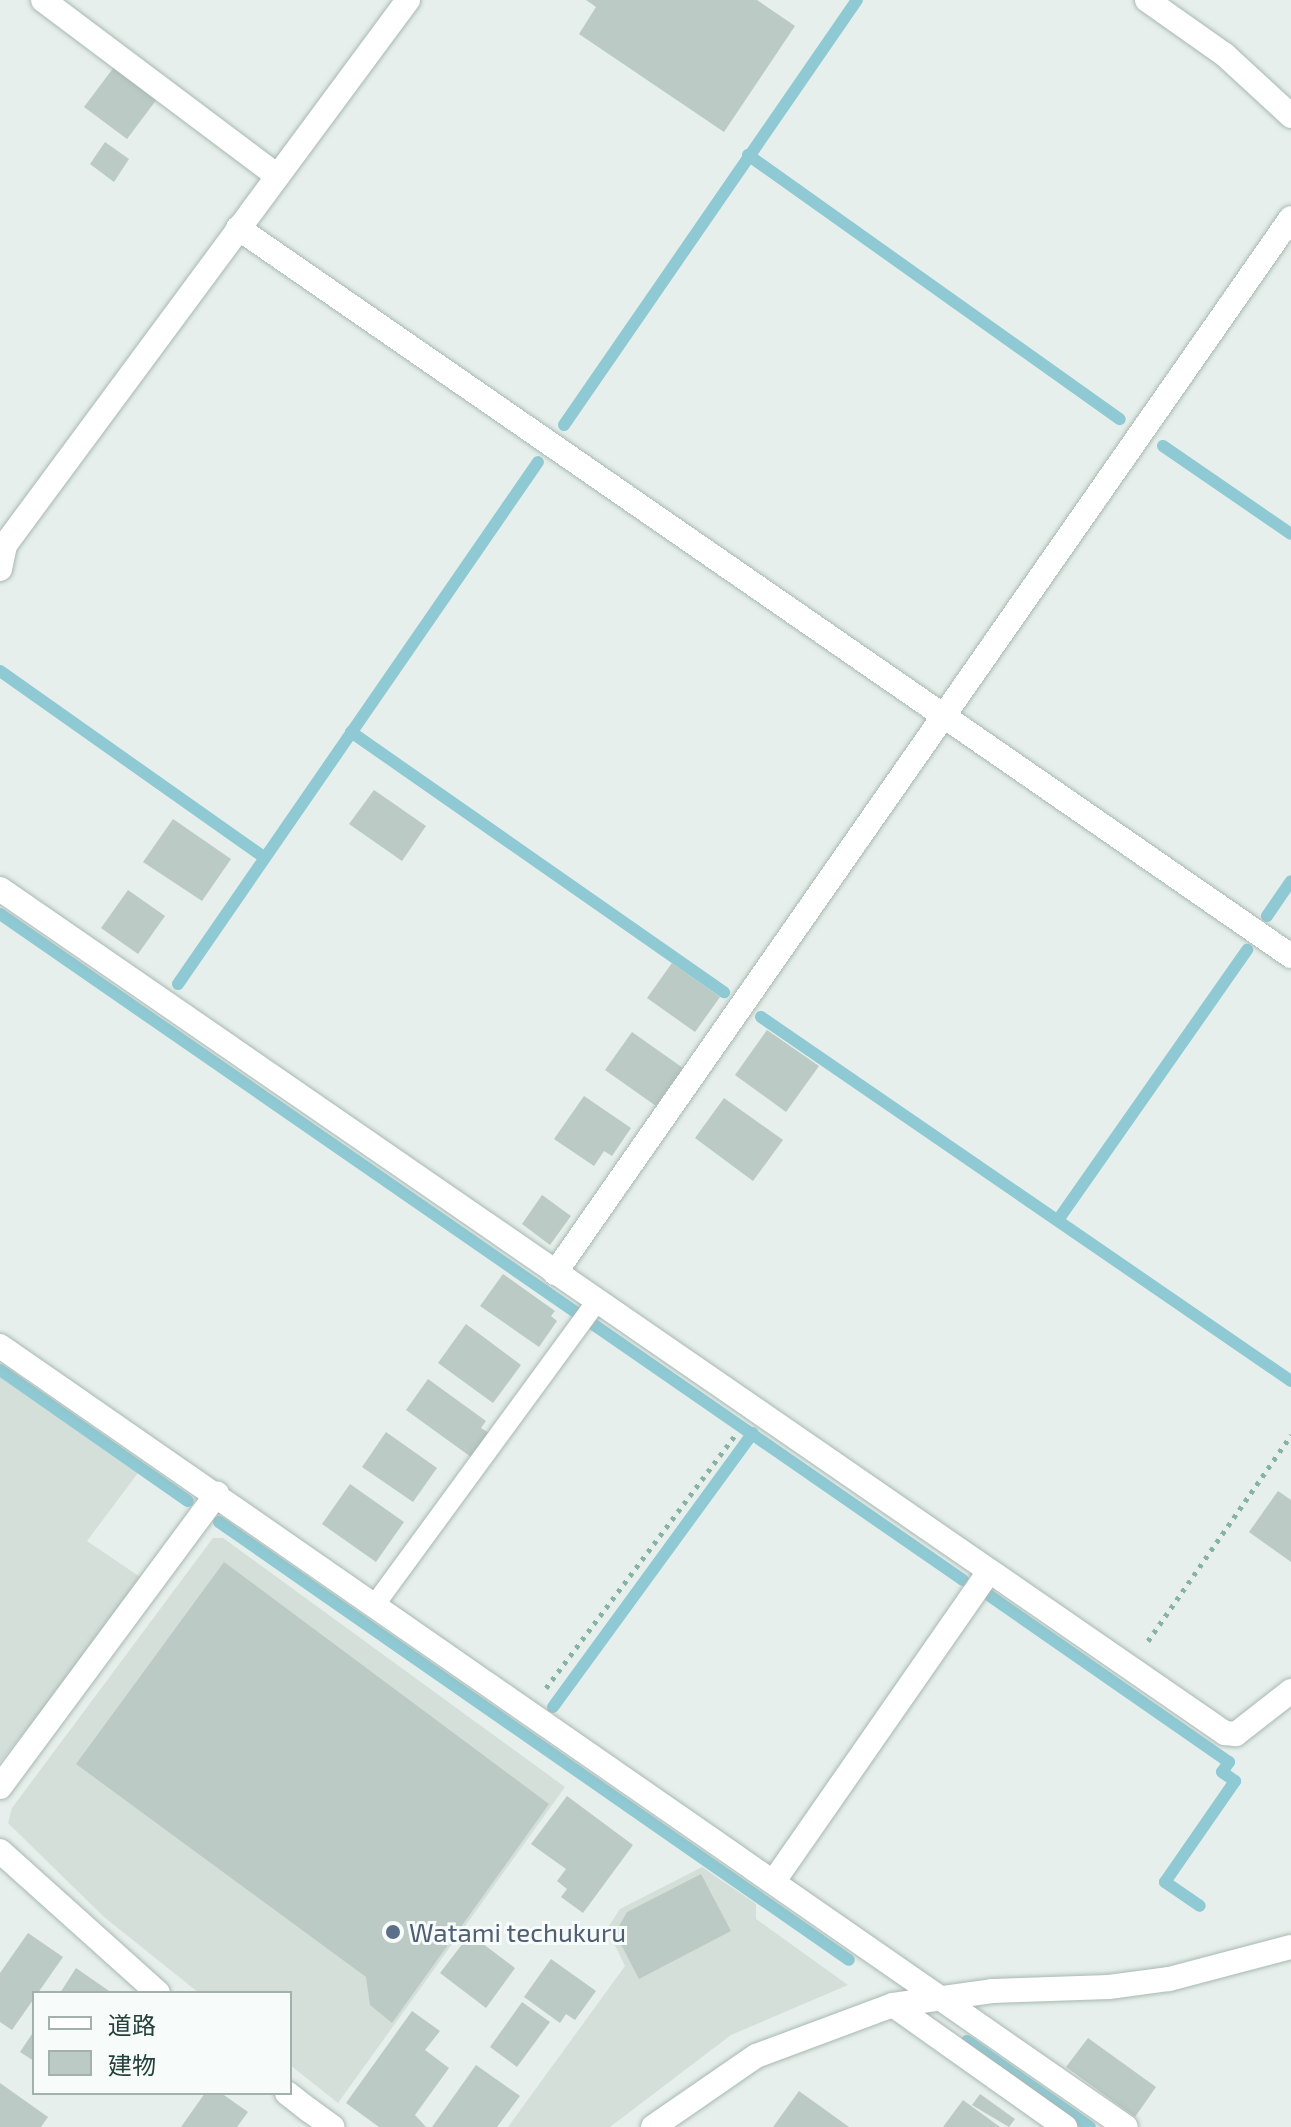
<!DOCTYPE html>
<html>
<head>
<meta charset="utf-8">
<style>
	body { margin:0 }
	#map { position:relative; width:1291px; height:2127px; overflow:hidden; background:#e6efeb; font-family:"Exo 2","Noto Sans JP",sans-serif }
	div>[style] { position:absolute }
	.built>* { inset:0; background:#d4dfda }
	.stream>* { height:12px; margin:-6px; padding:0 6px; transform-origin:6px; border-radius:6px; background:#8ec9d4 }
	.building>* { inset:0; background:#bbcac4 }
	.path>* { height:5px; margin-top:-2.5px; transform-origin:0; background:repeating-linear-gradient(90deg,#86b3a5 0 4px,transparent 0 10px) }
	.roads { filter:drop-shadow(0 0 2px #a8b8b2) drop-shadow(0 0 2px #a8b8b2) }
	.lane>* { height:20px; margin:-10px; padding:0 10px; transform-origin:10px; border-radius:10px; background:#fff }
	.street>* { height:24px; margin:-12px; padding:0 12px; transform-origin:12px; border-radius:12px; background:#fff }
	.secondary>* { height:24px; margin:-12px; padding:0 12px; transform-origin:12px; border-radius:12px; background:#fff }
	.dots>* { width:22px; height:22px; translate:-50% -50%; box-sizing:border-box; border:4px solid #f7fbf9; border-radius:50% }
	span { translate:-50% -50%; white-space:nowrap; text-align:center; line-height:1.15; -webkit-text-stroke:6px #f7fbf9; paint-order:stroke }
	.service-label { font-size:26px; color:#4e5e75 }
	.left { translate:0 -50%; text-align:left }
	.legend { position:absolute; left:32px; top:1991px; width:260px; height:104px; box-sizing:border-box; background:#f7fbf9; border:2px solid #a3b1ad; margin:0; padding:10px 14px; list-style:none; font-size:24px; color:#24423a }
	.legend li { display:flex; align-items:center; gap:16px; height:40px }
	.legend b { width:40px; border:2px solid #a3b1ad }
</style>
</head>
<body>
<div id="map">
	<div class="built">
		<div style="clip-path:polygon(0 1376px,138px 1473px,87px 1541px,146px 1581px,0 1762px)"></div>
		<div style="clip-path:polygon(213px 1538px,223px 1538px,565px 1787px,338px 2103px,290px 2065px,290px 1993px,199px 1993px,104px 1917px,8px 1823px,12px 1808px)"></div>
		<div style="clip-path:polygon(702px 1867px,756px 1904px,756px 1919px,848px 1985px,731px 2035px,610px 2127px,508px 2127px,625px 1966px,607px 1929px,620px 1909px)"></div>
	</div>
	<div class="stream">
		<div style="left:748px;top:155px;width:456px;rotate:35.4deg"></div>
		<div style="left:564px;top:425px;width:516px;rotate:-55.42deg"></div>
		<div style="left:1163px;top:446px;width:155px;rotate:34.5deg"></div>
		<div style="left:0;top:671px;width:324px;rotate:35.2deg"></div>
		<div style="left:351px;top:732px;width:455px;rotate:34.9deg"></div>
		<div style="left:0;top:914px;width:1171px;rotate:34.67deg"></div>
		<div style="left:1267px;top:916px;width:42px;rotate:-55.6deg"></div>
		<div style="left:178px;top:984px;width:634px;rotate:-55.41deg"></div>
		<div style="left:761px;top:1017px;width:643px;rotate:34.48deg"></div>
		<div style="left:1058px;top:1220px;width:330px;rotate:-55deg"></div>
		<div style="left:0;top:1370px;width:229px;rotate:34.9deg"></div>
		<div style="left:219px;top:1522px;width:767px;rotate:34.81deg"></div>
		<div style="left:990px;top:1596px;width:291px;rotate:34.8deg"></div>
		<div style="left:1229px;top:1762px;width:12px;rotate:125deg"></div>
		<div style="left:1222px;top:1772px;width:16px;rotate:35deg"></div>
		<div style="left:1235px;top:1781px;width:123px;rotate:124.7deg"></div>
		<div style="left:1165px;top:1882px;width:42px;rotate:34.4deg"></div>
		<div style="left:553px;top:1707px;width:339px;rotate:-53.9deg"></div>
		<div style="left:967px;top:2041px;width:150px;rotate:35deg"></div>
	</div>
	<div class="building">
		<div style="clip-path:polygon(586px 0,757px 0,795px 26px,724px 132px,579px 34px,596px 7px)"></div>
		<div style="clip-path:polygon(114px 67px,157px 99px,127px 139px,84px 107px)"></div>
		<div style="clip-path:polygon(105px 142px,129px 159px,114px 182px,90px 164px)"></div>
		<div style="clip-path:polygon(374px 790px,426px 826px,402px 861px,349px 824px)"></div>
		<div style="clip-path:polygon(173px 819px,231px 859px,202px 901px,143px 862px)"></div>
		<div style="clip-path:polygon(128px 890px,165px 916px,138px 954px,101px 928px)"></div>
		<div style="clip-path:polygon(672px 963px,720px 997px,695px 1032px,647px 998px)"></div>
		<div style="clip-path:polygon(767px 1030px,819px 1066px,786px 1112px,735px 1075px)"></div>
		<div style="clip-path:polygon(632px 1032px,683px 1068px,656px 1106px,605px 1070px)"></div>
		<div style="clip-path:polygon(584px 1096px,631px 1128px,612px 1156px,604px 1151px,594px 1166px,554px 1139px)"></div>
		<div style="clip-path:polygon(724px 1098px,783px 1140px,753px 1181px,695px 1138px)"></div>
		<div style="clip-path:polygon(542px 1195px,571px 1216px,550px 1245px,522px 1224px)"></div>
		<div style="clip-path:polygon(503px 1274px,555px 1311px,551px 1316px,557px 1321px,539px 1347px,480px 1306px)"></div>
		<div style="clip-path:polygon(466px 1324px,521px 1365px,493px 1403px,438px 1363px)"></div>
		<div style="clip-path:polygon(428px 1379px,486px 1421px,481px 1428px,489px 1433px,471px 1457px,406px 1410px)"></div>
		<div style="clip-path:polygon(386px 1432px,437px 1468px,413px 1502px,362px 1467px)"></div>
		<div style="clip-path:polygon(350px 1484px,404px 1522px,376px 1562px,322px 1524px)"></div>
		<div style="clip-path:polygon(1278px 1491px,1291px 1500px,1291px 1562px,1249px 1532px)"></div>
		<div style="clip-path:polygon(224px 1562px,549px 1804px,392px 2023px,370px 2005px,366px 1977px,76px 1764px)"></div>
		<div style="clip-path:polygon(567px 1796px,633px 1845px,583px 1913px,561px 1897px,567px 1889px,557px 1881px,566px 1869px,531px 1844px)"></div>
		<div style="clip-path:polygon(701px 1874px,731px 1931px,639px 1979px,615px 1933px,627px 1912px)"></div>
		<div style="clip-path:polygon(28px 1933px,63px 1957px,12px 2030px,0 2022px,0 1973px)"></div>
		<div style="clip-path:polygon(470px 1934px,515px 1968px,486px 2008px,440px 1973px)"></div>
		<div style="clip-path:polygon(551px 1959px,596px 1991px,575px 2020px,566px 2014px,560px 2023px,524px 1997px)"></div>
		<div style="clip-path:polygon(76px 1968px,112px 1993px,60px 1993px)"></div>
		<div style="clip-path:polygon(522px 2002px,550px 2022px,517px 2067px,490px 2047px)"></div>
		<div style="clip-path:polygon(412px 2011px,440px 2031px,425px 2050px,449px 2068px,415px 2115px,426px 2127px,379px 2127px,346px 2103px)"></div>
		<div style="clip-path:polygon(34px 2031px,34px 2061px,20px 2052px)"></div>
		<div style="clip-path:polygon(1088px 2038px,1156px 2087px,1135px 2117px,1066px 2067px)"></div>
		<div style="clip-path:polygon(476px 2065px,520px 2096px,497px 2127px,432px 2127px)"></div>
		<div style="clip-path:polygon(0 2083px,48px 2117px,41px 2127px,0 2127px)"></div>
		<div style="clip-path:polygon(799px 2091px,849px 2127px,773px 2127px)"></div>
		<div style="clip-path:polygon(205px 2093px,221px 2093px,248px 2112px,237px 2127px,181px 2127px)"></div>
		<div style="clip-path:polygon(980px 2094px,1015px 2119px,1009px 2127px,972px 2105px)"></div>
		<div style="clip-path:polygon(963px 2100px,1000px 2127px,943px 2127px)"></div>
	</div>
	<div class="path">
		<div style="left:1148px;top:1641px;width:251px;rotate:-55.2deg"></div>
		<div style="left:546px;top:1688px;width:319px;rotate:-53.2deg"></div>
	</div>
	<div class="roads">
		<div class="lane">
			<div style="left:376px;top:1603px;width:374px;rotate:-53.8deg"></div>
		</div>
		<div class="street">
			<div style="left:43px;top:0;width:293px;rotate:36.9deg"></div>
			<div style="left:1147px;top:0;width:95px;rotate:35.2deg"></div>
			<div style="left:1225px;top:55px;width:90px;rotate:42.7deg"></div>
			<div style="left:238px;top:228px;width:1280px;rotate:34.66deg"></div>
			<div style="left:0;top:569px;width:25px;rotate:-78deg"></div>
			<div style="left:5px;top:545px;width:678px;rotate:-53.52deg"></div>
			<div style="left:0;top:889px;width:1488px;rotate:34.57deg"></div>
			<div style="left:1225px;top:1733px;width:11px;rotate:5deg"></div>
			<div style="left:1236px;top:1734px;width:70px;rotate:-38deg"></div>
			<div style="left:555px;top:1273px;width:1286px;rotate:-55.1deg"></div>
			<div style="left:0;top:1346px;width:1370px;rotate:34.75deg"></div>
			<div style="left:0;top:1787px;width:365px;rotate:-53.5deg"></div>
			<div style="left:0;top:1851px;width:212px;rotate:41.9deg"></div>
			<div style="left:774px;top:1881px;width:376px;rotate:-55.2deg"></div>
			<div style="left:893px;top:2005px;width:211px;rotate:35.3deg"></div>
			<div style="left:287px;top:2093px;width:28px;rotate:38deg"></div>
		</div>
		<div class="secondary">
			<div style="left:309px;top:2110px;width:29px;rotate:36deg"></div>
			<div style="left:653px;top:2127px;width:125px;rotate:-34.6deg"></div>
			<div style="left:756px;top:2056px;width:146px;rotate:-20.4deg"></div>
			<div style="left:893px;top:2005px;width:100px;rotate:-8deg"></div>
			<div style="left:992px;top:1991px;width:117px;rotate:-2deg"></div>
			<div style="left:1109px;top:1987px;width:61px;rotate:-7.6deg"></div>
			<div style="left:1169px;top:1979px;width:126px;rotate:-14.7deg"></div>
		</div>
	</div>
	<div class="dots">
		<div style="left:393px;top:1932px;background:#5c6f8a"></div>
	</div>
	<div class="service-label">
		<span class="left" style="left:409px;top:1932px">Watami techukuru</span>
	</div>
	<ul class="legend">
	<li><b style="height:10px;background:#fff"></b>道路</li>
	<li><b style="height:22px;background:#bbcac4"></b>建物</li>
	</ul>
</div>
</body>
</html>
